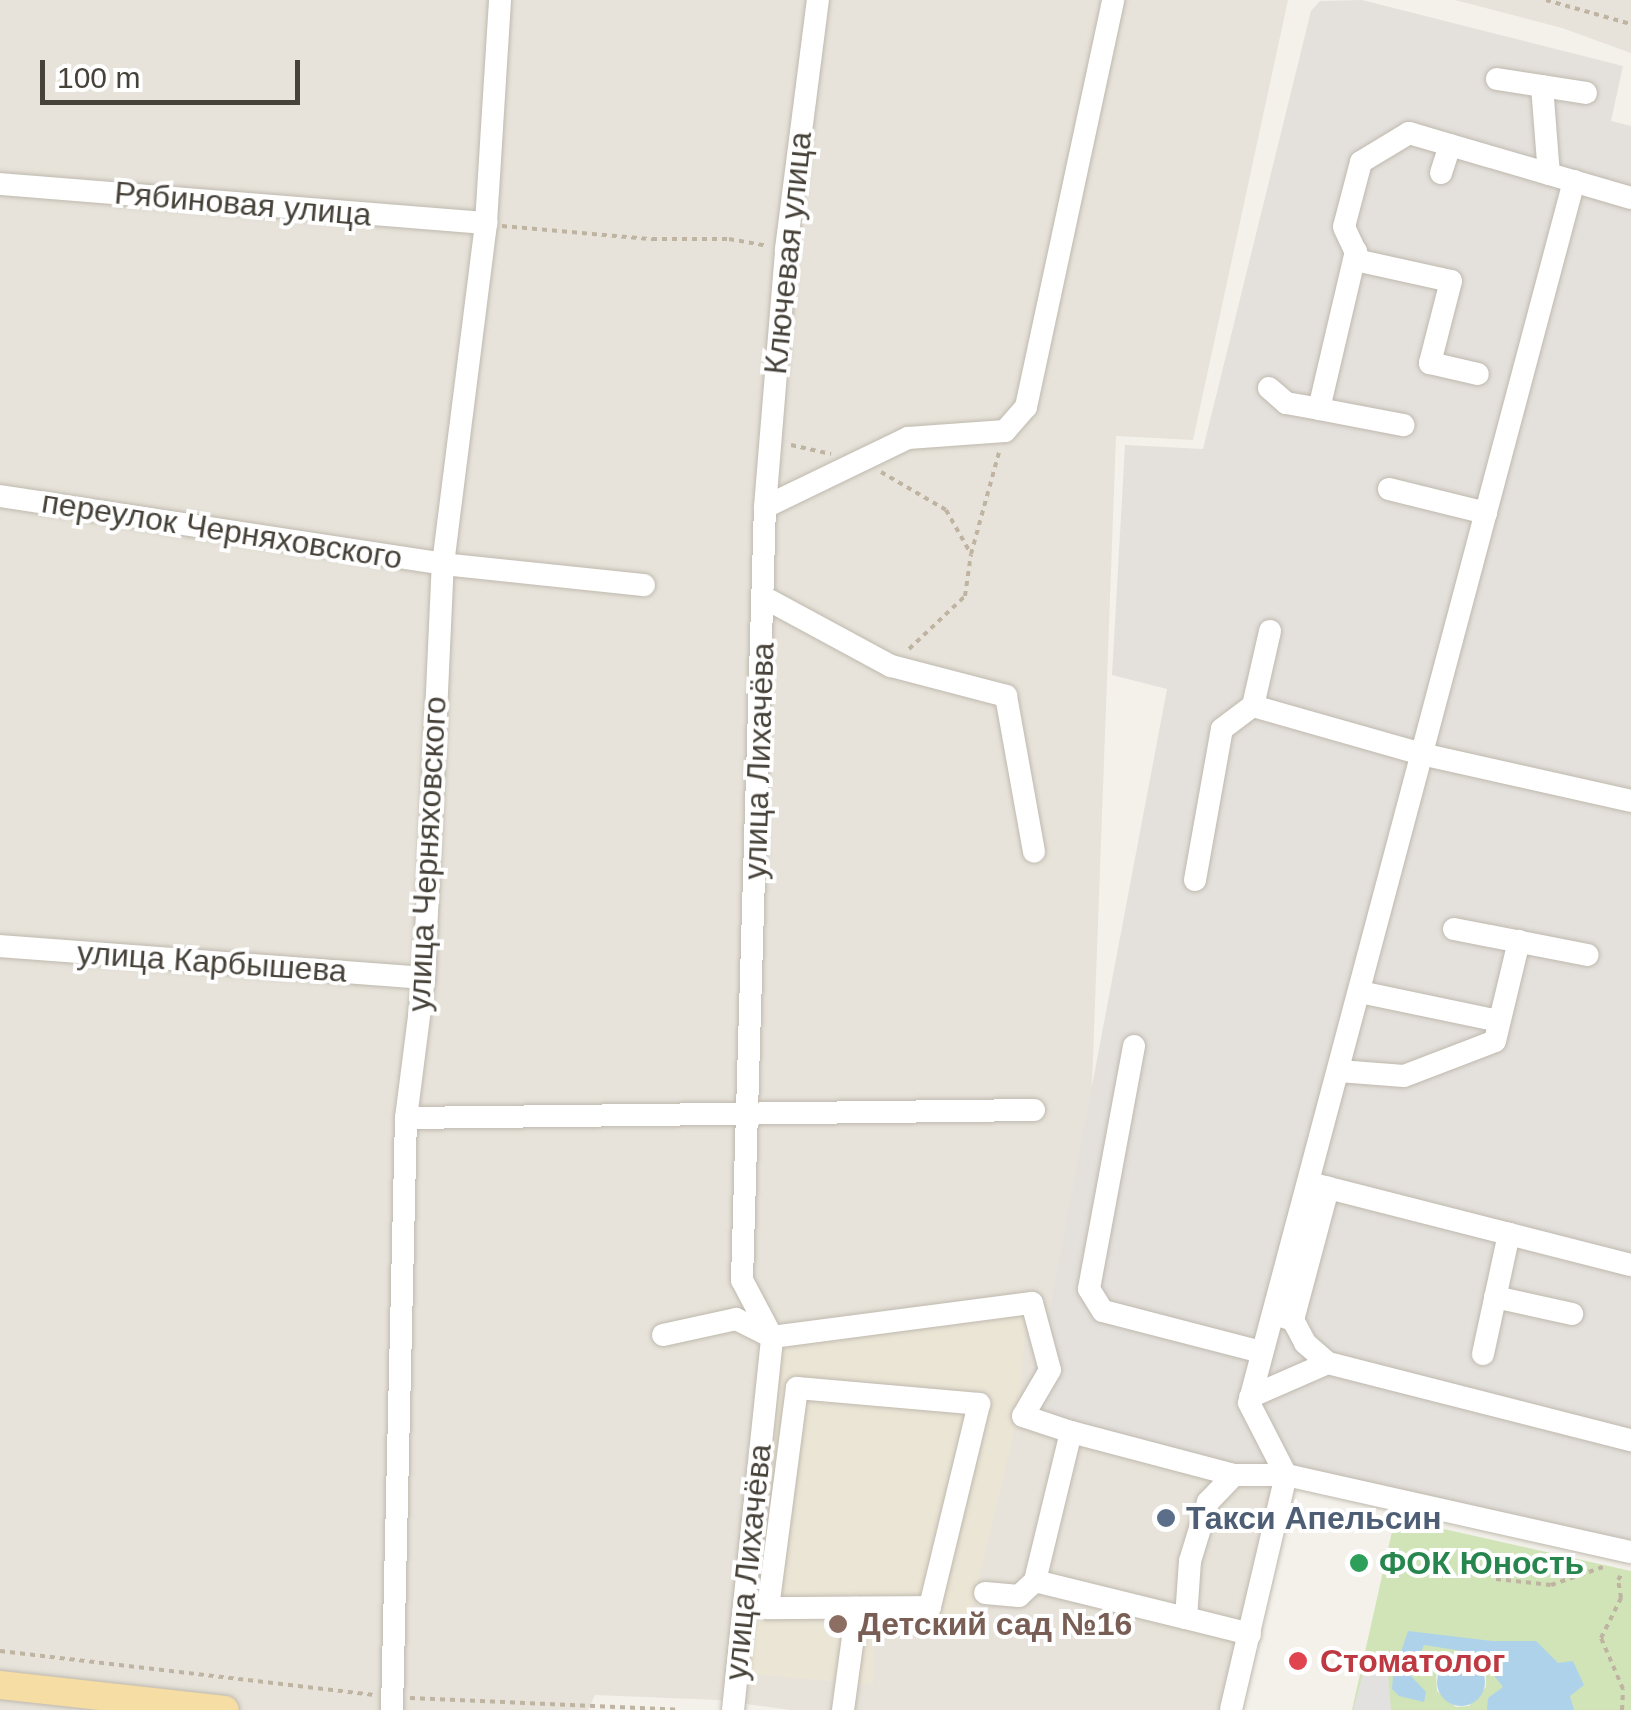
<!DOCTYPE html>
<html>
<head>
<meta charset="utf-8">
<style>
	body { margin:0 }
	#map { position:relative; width:1631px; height:1710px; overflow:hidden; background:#f4f1eb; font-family:Arial,sans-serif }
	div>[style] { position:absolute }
	.residential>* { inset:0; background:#e7e3da }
	.industrial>* { inset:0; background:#e4e0dc }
	.education>* { inset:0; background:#ebe5d6 }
	.green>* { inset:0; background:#d0e4b8 }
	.parking>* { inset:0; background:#e3e1df }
	.water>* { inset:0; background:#aed2ea }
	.round { border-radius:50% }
	.path>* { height:4px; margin-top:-2px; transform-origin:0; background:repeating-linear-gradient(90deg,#bfb4a1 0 5px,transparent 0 10px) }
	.roads { filter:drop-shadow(0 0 2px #bfb9ae) drop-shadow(0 0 2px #bfb9ae) }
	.minor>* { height:22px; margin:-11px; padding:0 11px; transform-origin:11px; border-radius:11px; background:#fff }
	.major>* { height:28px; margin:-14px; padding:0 14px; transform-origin:14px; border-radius:14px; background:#f5dda3 }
	.dots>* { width:28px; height:28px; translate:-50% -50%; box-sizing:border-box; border:5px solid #fff; border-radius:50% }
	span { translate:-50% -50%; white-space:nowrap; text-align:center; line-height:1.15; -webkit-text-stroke:8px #fff; paint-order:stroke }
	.street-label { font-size:32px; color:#474239 }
	.service-label { font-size:32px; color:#4e5e75; font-weight:700 }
	.left { translate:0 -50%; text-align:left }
	.leisure-label { font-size:32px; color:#27864d; font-weight:700 }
	.education-label { font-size:32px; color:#785e54; font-weight:700 }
	.health-label { font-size:32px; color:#be3a42; font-weight:700 }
	.scale { position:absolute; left:40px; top:60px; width:260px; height:45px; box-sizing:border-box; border:5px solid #474239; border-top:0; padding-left:12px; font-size:30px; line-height:35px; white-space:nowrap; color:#474239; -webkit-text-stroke:8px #fff; paint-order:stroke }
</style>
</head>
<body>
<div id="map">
	<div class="residential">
		<div style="clip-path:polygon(0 0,1288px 0,1193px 440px,1116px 436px,1079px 1437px,1288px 1480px,1225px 1710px,790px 1710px,718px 1700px,595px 1695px,588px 1710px,0 1710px)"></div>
		<div style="clip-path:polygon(1455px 0,1631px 0,1631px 53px,1562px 28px)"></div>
	</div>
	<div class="industrial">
		<div style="clip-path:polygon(1362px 0,1623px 66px,1611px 121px,1631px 126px,1631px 1540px,1283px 1468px,1234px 1469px,1022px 1409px,1051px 1303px,1167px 689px,1112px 675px,1125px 445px,1203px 449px,1311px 11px,1320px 1px)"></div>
	</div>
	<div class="education">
		<div style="clip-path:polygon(1027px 1311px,1018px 1415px,969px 1620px,875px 1621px,873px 1685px,741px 1673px,777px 1343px)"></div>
	</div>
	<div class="green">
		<div style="clip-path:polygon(evenodd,1395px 1518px,1631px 1571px,1631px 1710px,1352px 1710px,1395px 1518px,1465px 1657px,1477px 1662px,1486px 1675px,1486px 1687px,1469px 1706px,1456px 1707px,1437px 1691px,1436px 1676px,1452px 1658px,1465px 1657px)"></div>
	</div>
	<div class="parking">
		<div style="clip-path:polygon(1365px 1666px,1388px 1673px,1391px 1710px,1353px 1710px)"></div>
	</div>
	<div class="water">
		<div style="clip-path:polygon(1408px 1631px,1492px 1641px,1536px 1641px,1558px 1663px,1573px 1661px,1584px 1685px,1570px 1696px,1574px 1710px,1487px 1710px,1488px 1698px,1503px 1687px,1495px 1677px,1497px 1652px,1475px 1653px,1424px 1645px,1411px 1676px,1426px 1692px,1424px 1702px,1399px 1696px,1392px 1689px,1393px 1676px)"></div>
		<div class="round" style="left:1437px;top:1658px;width:48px;height:48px"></div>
	</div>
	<div class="path">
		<div style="left:1546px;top:0;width:88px;rotate:15.8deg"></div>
		<div style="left:502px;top:226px;width:151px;rotate:5deg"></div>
		<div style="left:652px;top:239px;width:77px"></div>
		<div style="left:729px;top:239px;width:39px;rotate:10deg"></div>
		<div style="left:791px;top:445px;width:41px;rotate:12.7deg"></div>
		<div style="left:881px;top:472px;width:75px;rotate:30.3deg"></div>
		<div style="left:946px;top:510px;width:51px;rotate:60.4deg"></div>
		<div style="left:909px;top:649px;width:77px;rotate:-43.4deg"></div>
		<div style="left:965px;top:596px;width:42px;rotate:-81.9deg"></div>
		<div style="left:971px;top:554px;width:106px;rotate:-74.6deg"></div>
		<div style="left:1496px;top:1579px;width:55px;rotate:6.2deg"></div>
		<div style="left:1551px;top:1585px;width:55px;rotate:-19.1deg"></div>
		<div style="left:0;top:1651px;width:379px;rotate:6.7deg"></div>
		<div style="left:410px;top:1698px;width:270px;rotate:2.5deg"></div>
		<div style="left:1622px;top:1710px;width:21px;rotate:-87deg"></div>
		<div style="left:1623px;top:1689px;width:56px;rotate:-113.3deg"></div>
		<div style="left:1601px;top:1638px;width:45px;rotate:-63.4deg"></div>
		<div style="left:1621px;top:1598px;width:18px;rotate:-99deg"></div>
		<div style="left:1618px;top:1580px;width:9px;rotate:-58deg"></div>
	</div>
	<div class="roads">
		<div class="minor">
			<div style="left:1497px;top:79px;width:90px;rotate:8.9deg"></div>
			<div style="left:1542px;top:86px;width:88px;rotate:85.5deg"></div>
			<div style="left:1549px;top:174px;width:85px;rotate:16.3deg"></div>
			<div style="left:1450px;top:145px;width:43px;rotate:-163.7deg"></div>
			<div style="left:1409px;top:133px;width:56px;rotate:148.9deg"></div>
			<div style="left:1361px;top:162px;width:67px;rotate:104.7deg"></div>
			<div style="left:1344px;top:227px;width:38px;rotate:65deg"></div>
			<div style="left:1360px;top:261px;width:93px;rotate:12.4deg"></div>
			<div style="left:1451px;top:281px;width:85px;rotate:104.4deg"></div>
			<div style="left:1430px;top:363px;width:49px;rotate:12.9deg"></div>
			<div style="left:1441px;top:173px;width:29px;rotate:-72deg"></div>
			<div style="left:1450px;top:145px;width:103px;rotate:16.3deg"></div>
			<div style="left:1574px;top:181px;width:1264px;rotate:104.89deg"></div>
			<div style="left:1249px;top:1403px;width:81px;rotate:62.8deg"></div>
			<div style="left:1286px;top:1475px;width:353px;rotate:12.6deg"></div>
			<div style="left:0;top:184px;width:488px;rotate:4.6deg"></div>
			<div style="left:1356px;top:251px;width:162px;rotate:103.2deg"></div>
			<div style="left:1319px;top:409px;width:86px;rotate:10.8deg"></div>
			<div style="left:1269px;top:388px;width:23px;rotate:41deg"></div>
			<div style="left:1286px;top:403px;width:34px;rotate:10deg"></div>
			<div style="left:1389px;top:489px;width:100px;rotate:13.9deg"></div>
			<div style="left:0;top:496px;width:448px;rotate:8.7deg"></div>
			<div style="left:443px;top:564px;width:202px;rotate:6deg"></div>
			<div style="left:765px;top:507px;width:259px;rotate:-85.3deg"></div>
			<div style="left:786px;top:249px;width:251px;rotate:-82.7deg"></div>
			<div style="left:765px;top:598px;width:143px;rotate:28.4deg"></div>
			<div style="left:891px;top:666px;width:119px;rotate:14.6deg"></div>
			<div style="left:1006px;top:696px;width:158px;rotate:79.8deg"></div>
			<div style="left:1253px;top:706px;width:175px;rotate:15.9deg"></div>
			<div style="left:1421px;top:754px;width:215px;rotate:12.6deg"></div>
			<div style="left:1195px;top:880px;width:153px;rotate:-79.9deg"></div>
			<div style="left:1222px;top:729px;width:39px;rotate:-37deg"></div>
			<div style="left:1253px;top:706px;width:77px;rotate:-77.2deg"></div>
			<div style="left:1454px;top:929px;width:136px;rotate:11deg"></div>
			<div style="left:0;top:946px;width:425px;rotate:4.3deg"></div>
			<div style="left:1360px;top:992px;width:142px;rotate:11.8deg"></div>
			<div style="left:1134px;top:1046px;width:247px;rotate:100.5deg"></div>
			<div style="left:1089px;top:1289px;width:26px;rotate:58deg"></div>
			<div style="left:1103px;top:1311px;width:164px;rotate:14.5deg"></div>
			<div style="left:1339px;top:1071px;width:65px;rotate:4.4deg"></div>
			<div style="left:1404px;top:1076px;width:97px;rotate:-21deg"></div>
			<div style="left:1495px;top:1041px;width:103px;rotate:-76.5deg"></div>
			<div style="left:406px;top:1118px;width:628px;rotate:-0.73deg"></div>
			<div style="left:1309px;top:1183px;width:332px;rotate:14.3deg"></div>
			<div style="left:1495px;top:1297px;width:79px;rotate:12.4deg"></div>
			<div style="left:1281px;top:1316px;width:13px;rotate:18deg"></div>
			<div style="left:1293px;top:1320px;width:137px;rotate:-75.1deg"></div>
			<div style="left:1293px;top:1320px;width:26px;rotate:62deg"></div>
			<div style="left:1305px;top:1343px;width:30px;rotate:41deg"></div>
			<div style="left:1328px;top:1363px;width:313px;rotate:14.3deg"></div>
			<div style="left:663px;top:1335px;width:75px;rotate:-12.4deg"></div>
			<div style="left:736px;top:1319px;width:40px;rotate:26.6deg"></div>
			<div style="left:772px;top:1337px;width:262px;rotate:-7.5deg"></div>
			<div style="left:1032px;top:1303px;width:69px;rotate:75deg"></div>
			<div style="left:1050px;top:1370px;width:53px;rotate:120.4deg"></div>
			<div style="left:1023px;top:1416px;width:51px;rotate:18.4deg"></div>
			<div style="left:1071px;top:1432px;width:153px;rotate:103.6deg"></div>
			<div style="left:1035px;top:1581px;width:22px;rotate:137deg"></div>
			<div style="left:1019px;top:1596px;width:34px;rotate:-175deg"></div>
			<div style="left:1483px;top:1354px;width:123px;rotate:-77.8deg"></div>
			<div style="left:797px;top:1388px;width:183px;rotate:5deg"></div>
			<div style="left:979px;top:1404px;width:209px;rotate:103.6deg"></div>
			<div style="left:930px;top:1607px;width:162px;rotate:179.6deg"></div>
			<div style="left:768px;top:1608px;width:222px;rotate:-82.5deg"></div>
			<div style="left:1250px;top:1397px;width:85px;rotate:-23.6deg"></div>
			<div style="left:1071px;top:1432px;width:169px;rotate:14.8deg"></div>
			<div style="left:1035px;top:1581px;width:155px;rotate:13.8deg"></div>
			<div style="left:1186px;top:1618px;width:57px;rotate:-86deg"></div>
			<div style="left:1190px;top:1561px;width:62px;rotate:-73deg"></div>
			<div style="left:1208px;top:1502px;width:37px;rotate:-46deg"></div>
			<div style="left:1234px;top:1475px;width:52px"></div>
			<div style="left:1286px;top:1475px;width:241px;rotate:103.2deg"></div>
			<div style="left:1186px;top:1618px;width:66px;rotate:14deg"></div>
			<div style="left:392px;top:1710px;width:592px;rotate:-88.65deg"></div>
			<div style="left:406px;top:1118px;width:141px;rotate:-82.7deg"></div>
			<div style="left:424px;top:978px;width:414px;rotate:-87.4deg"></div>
			<div style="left:443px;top:564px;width:344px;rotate:-82.8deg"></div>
			<div style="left:486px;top:223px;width:223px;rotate:-86.4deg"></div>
			<div style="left:733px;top:1710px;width:375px;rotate:-84deg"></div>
			<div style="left:772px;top:1337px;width:64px;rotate:-117.8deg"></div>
			<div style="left:742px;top:1280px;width:773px;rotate:-88.3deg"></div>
			<div style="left:765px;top:507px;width:159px;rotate:-25.8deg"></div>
			<div style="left:908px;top:438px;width:97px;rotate:-4.1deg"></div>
			<div style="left:1005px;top:431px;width:32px;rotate:-49deg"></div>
			<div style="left:1026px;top:407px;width:416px;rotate:-77.9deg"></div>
			<div style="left:843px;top:1710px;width:103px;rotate:-82.2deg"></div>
		</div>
		<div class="major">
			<div style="left:0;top:1685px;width:226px;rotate:6.3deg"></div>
		</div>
	</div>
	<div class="dots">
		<div style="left:1166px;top:1518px;background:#5c6f8a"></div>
		<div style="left:1359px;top:1563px;background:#2e9e5b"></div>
		<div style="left:838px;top:1624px;background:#8d6e63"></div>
		<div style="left:1298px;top:1661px;background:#e0444e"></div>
	</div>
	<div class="street-label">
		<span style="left:243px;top:204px;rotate:5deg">Рябиновая улица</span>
		<span style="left:788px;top:253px;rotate:-84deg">Ключевая улица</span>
		<span style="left:222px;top:530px;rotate:9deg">переулок Черняховского</span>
		<span style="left:759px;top:761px;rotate:-88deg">улица Лихачёва</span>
		<span style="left:427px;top:854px;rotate:-87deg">улица Черняховского</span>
		<span style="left:212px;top:962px;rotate:4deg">улица Карбышева</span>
		<span style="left:748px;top:1562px;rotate:-84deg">улица Лихачёва</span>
	</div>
	<div class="service-label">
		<span class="left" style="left:1186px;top:1518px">Такси Апельсин</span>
	</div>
	<div class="leisure-label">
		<span class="left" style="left:1379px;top:1563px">ФОК Юность</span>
	</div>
	<div class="education-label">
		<span class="left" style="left:858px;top:1624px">Детский сад №16</span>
	</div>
	<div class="health-label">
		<span class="left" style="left:1320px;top:1661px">Стоматолог</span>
	</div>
	<div class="scale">100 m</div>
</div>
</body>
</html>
